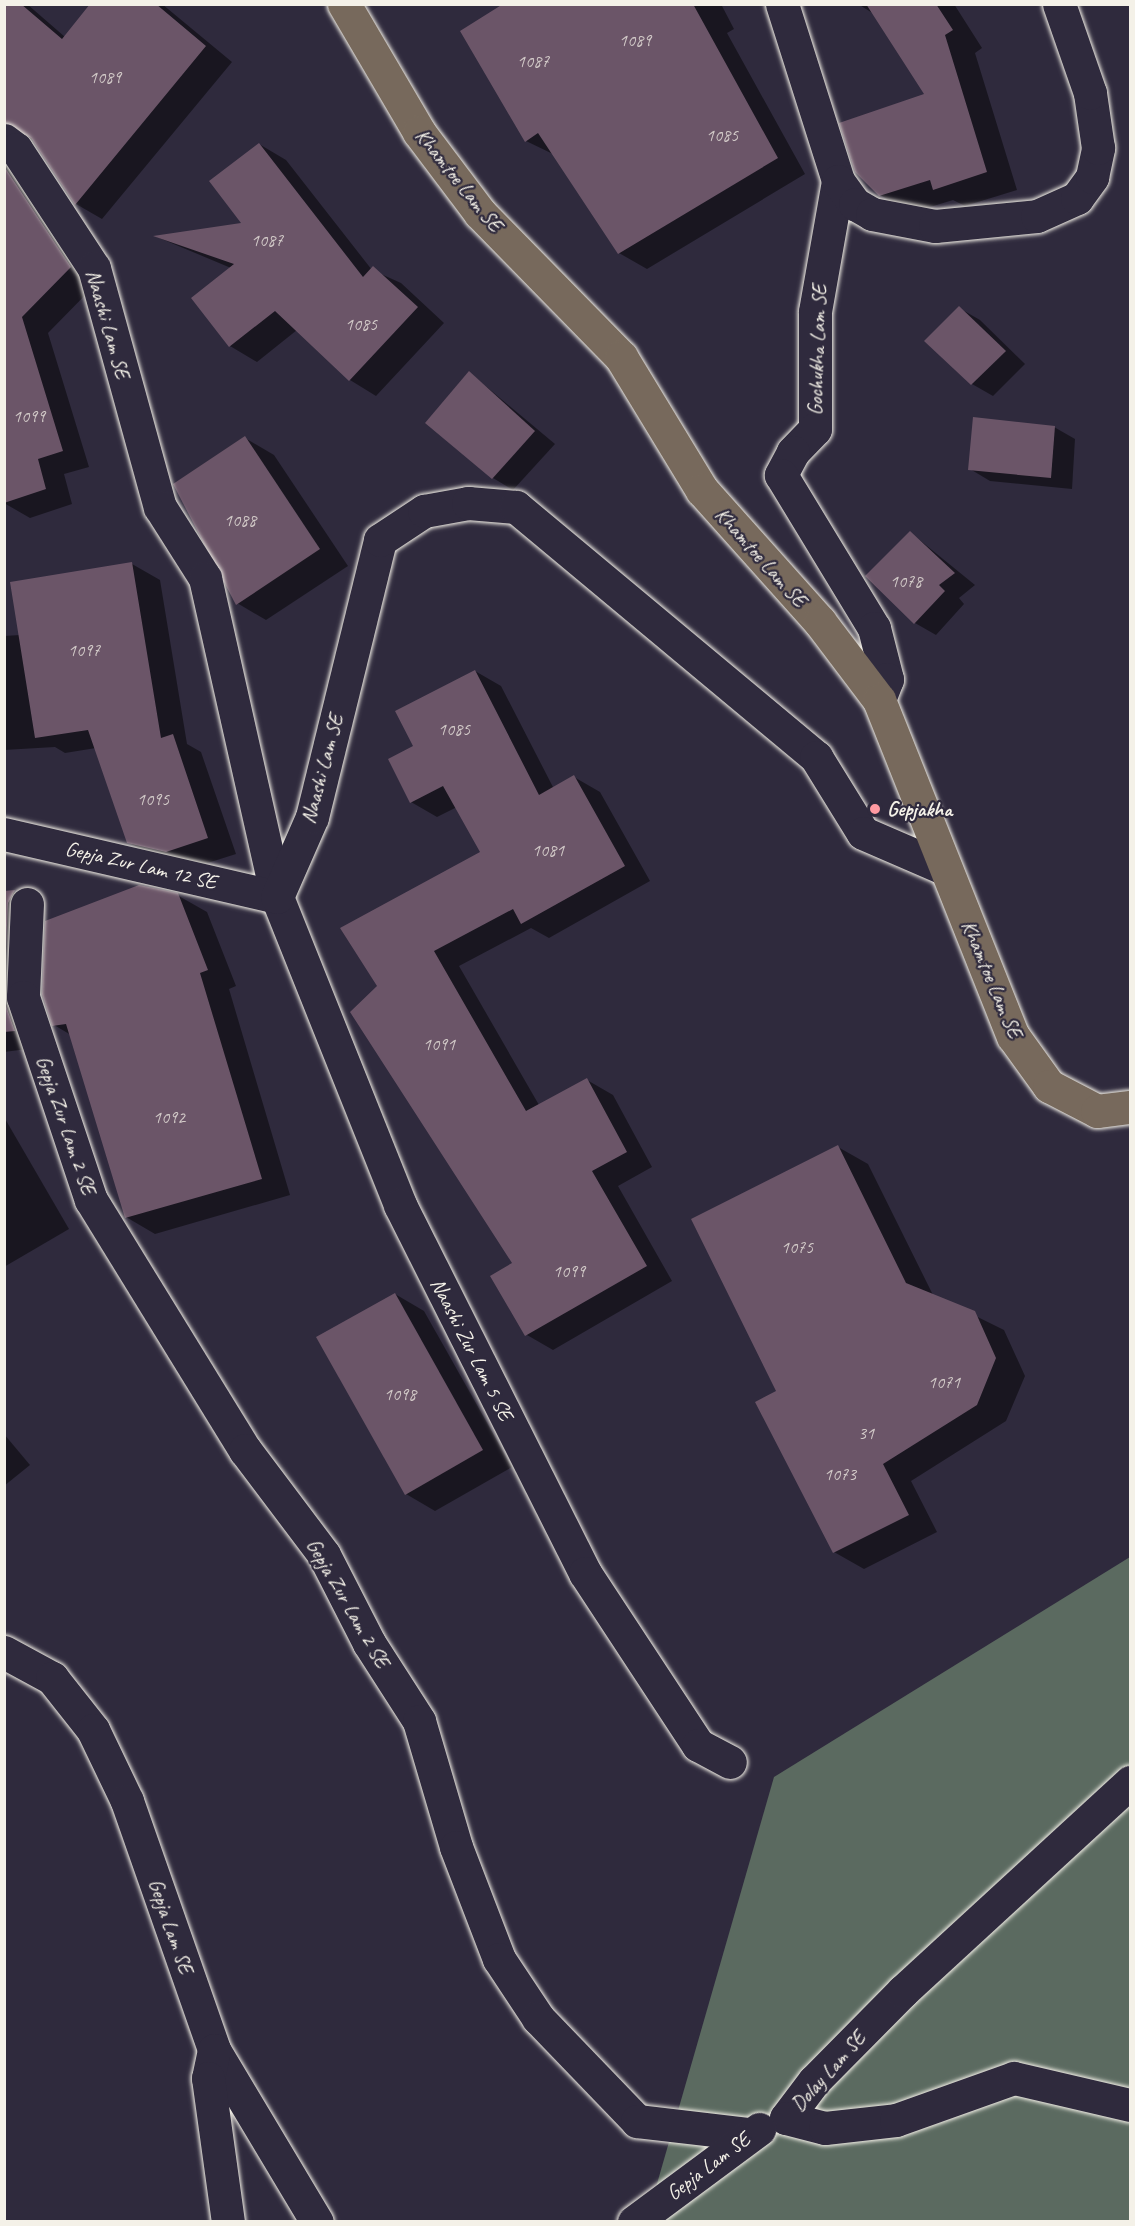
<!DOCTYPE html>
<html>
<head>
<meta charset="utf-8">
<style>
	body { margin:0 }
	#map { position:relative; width:1135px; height:2226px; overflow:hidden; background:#2f2a3d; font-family:Caveat,sans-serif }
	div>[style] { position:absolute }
	.green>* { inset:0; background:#5b6a60 }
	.shadow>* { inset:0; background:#0007 }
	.building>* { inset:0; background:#6b5568 }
	.roads { filter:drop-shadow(0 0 2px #f4f1e8) drop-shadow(0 0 2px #f4f1e8) }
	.minor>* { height:33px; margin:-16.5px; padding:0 16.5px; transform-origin:16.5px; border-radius:16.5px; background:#2f2a3d }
	.major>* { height:33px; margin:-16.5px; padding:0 16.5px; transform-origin:16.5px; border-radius:16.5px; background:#77695c }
	.dots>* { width:16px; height:16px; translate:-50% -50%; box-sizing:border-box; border:3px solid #2f2a3d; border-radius:50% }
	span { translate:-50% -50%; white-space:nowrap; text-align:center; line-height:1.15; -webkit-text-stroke:4.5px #2f2a3d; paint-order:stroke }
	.number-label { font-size:18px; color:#d2cac8 }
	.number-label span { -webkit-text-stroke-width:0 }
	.street-label { font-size:21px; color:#f4f1e8 }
	.poi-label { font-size:21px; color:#f4f1e8; font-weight:700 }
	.left { translate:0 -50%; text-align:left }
	.frame { position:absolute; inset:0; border:6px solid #f4f1e8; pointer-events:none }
</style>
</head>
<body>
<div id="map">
	<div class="green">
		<div style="clip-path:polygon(1130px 1557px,1130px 2221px,646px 2222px,774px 1777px)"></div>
	</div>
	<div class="shadow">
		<div style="clip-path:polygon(4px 4px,27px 4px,65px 37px,92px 4px,162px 4px,232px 62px,102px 219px,76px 204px,78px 180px,4px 116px)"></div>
		<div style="clip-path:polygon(502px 4px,721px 4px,734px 29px,727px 33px,805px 174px,647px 269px,619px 253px,555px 155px,526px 141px)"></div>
		<div style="clip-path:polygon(858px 4px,954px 4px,982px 48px,975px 53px,1017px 190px,965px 206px,953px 200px,911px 213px,880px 195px,926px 95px,874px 14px)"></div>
		<div style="clip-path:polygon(259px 144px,286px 160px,372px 270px,401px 283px,444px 323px,376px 396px,350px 380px,297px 330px,257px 362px,230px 346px,193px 299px,231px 268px,157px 237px,243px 224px)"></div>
		<div style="clip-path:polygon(4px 164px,19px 172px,97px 283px,48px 333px,89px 467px,64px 474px,72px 504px,30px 518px,4px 503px)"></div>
		<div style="clip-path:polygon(959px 308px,980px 320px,1025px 364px,993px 396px,972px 384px)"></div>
		<div style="clip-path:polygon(470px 373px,555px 444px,513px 490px,493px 478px)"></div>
		<div style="clip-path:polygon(1054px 427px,1075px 439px,1072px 489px,990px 481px,970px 469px)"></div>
		<div style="clip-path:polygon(245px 438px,274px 455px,348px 566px,266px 620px,237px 603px)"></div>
		<div style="clip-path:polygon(911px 533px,975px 585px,959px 598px,964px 604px,936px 635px,915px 623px,867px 576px)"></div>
		<div style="clip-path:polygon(132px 564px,160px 580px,187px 744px,201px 752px,236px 854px,195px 867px,157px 859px,128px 842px,96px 748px,65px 753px,55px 747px,4px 750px,4px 636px,20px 635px)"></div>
		<div style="clip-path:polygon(475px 671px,501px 686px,554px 789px,574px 777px,600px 792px,650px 881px,549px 938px,531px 928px,459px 966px,539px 1105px,587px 1080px,613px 1095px,652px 1167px,618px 1186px,672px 1281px,553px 1350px,527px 1335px,515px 1264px,379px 986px,482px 852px,457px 807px,437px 817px,411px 802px,415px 746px)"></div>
		<div style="clip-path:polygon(15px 892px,44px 908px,37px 920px,33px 1014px,43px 1047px,4px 1052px,4px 893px)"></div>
		<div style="clip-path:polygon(177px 895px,207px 912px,236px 986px,229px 989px,290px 1195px,155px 1234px,126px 1217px,71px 1035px,54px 1025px)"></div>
		<div style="clip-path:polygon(4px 1117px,69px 1229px,4px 1267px)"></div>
		<div style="clip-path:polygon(838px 1147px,868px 1164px,933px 1295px,1004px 1330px,1025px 1376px,1006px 1421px,911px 1481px,937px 1532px,864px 1569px,834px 1552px,757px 1403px,778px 1392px)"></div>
		<div style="clip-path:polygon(395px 1294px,424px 1311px,512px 1467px,435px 1511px,406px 1494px)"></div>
		<div style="clip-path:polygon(4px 1434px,30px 1465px,4px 1486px)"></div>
	</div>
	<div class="building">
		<div style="clip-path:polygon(4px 4px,21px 4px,62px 39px,90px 4px,156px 4px,206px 46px,75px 205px,31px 138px,4px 122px)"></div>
		<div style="clip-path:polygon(503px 4px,693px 4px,778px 158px,618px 254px,538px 133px,525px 142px,460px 31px)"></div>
		<div style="clip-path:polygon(866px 4px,936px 4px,953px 30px,945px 35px,987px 172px,933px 190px,930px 180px,879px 196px,855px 172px,839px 123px,924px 94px)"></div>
		<div style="clip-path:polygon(259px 143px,363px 277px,373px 266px,418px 307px,349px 381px,275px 311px,229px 347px,191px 298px,234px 264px,153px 236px,241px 223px,209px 181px)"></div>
		<div style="clip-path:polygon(4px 166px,71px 267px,22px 317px,63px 451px,38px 459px,46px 489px,4px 503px)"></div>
		<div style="clip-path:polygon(959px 306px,1006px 351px,971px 385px,924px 341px)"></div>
		<div style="clip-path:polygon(469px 371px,535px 431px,492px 479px,425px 423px)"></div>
		<div style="clip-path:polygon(973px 417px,1055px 426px,1051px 478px,968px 470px)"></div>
		<div style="clip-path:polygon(245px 436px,320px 549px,236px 605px,173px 484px)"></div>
		<div style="clip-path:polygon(910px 531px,955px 573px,939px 585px,945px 591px,914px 624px,865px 576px)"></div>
		<div style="clip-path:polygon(132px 562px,161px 738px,173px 734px,208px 838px,166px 852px,127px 843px,88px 730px,35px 738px,10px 582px)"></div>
		<div style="clip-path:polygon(475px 670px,539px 795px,574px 775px,625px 866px,521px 924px,513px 909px,434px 951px,526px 1111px,587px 1078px,627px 1152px,592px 1171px,647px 1266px,525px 1336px,490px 1276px,512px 1263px,350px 1012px,377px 986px,340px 928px,480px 852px,443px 786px,410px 803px,388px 759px,413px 746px,395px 711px)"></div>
		<div style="clip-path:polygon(139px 885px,178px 893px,208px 970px,200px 973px,262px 1179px,125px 1218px,66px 1024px,52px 1026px,42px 994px,45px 921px)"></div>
		<div style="clip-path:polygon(15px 890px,8px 903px,4px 991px,4px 891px)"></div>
		<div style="clip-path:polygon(4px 998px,5px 1003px,15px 1031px,4px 1032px)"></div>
		<div style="clip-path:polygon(838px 1145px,906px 1283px,975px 1311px,996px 1358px,977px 1405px,883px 1464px,909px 1515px,833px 1553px,755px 1402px,776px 1391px,691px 1219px)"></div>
		<div style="clip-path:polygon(395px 1293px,483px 1450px,405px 1495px,316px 1337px)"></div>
	</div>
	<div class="roads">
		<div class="minor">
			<div style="left:782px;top:4px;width:186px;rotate:72.4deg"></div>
			<div style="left:838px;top:181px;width:133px;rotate:100deg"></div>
			<div style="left:815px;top:312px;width:117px;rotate:90deg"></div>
			<div style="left:815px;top:429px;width:32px;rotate:134deg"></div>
			<div style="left:793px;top:452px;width:26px;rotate:118deg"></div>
			<div style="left:781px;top:475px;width:179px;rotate:58.7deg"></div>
			<div style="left:874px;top:628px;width:53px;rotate:75.7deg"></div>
			<div style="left:887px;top:679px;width:22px;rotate:111deg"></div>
			<div style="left:4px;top:140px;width:15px;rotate:37deg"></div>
			<div style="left:16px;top:149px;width:142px;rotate:56.8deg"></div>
			<div style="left:94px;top:268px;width:248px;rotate:74.6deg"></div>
			<div style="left:160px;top:507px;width:84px;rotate:57.6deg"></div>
			<div style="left:205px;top:578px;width:327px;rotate:77.3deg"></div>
			<div style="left:277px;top:897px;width:332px;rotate:68.2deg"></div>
			<div style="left:400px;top:1205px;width:412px;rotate:63.3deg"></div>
			<div style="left:585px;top:1573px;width:206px;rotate:56.7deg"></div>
			<div style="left:698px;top:1745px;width:36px;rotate:28deg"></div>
			<div style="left:838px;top:181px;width:29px;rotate:54deg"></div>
			<div style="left:855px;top:204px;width:20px;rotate:30deg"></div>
			<div style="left:872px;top:214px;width:64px;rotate:10.8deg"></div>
			<div style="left:935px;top:226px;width:102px;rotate:-5.6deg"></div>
			<div style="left:1037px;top:216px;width:44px;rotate:-24.2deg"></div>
			<div style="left:1077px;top:198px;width:26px;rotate:-54deg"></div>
			<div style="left:1092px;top:177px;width:30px;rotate:-78deg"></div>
			<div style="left:1098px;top:148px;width:56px;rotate:-98.3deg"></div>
			<div style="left:1090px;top:93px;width:94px;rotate:-109.2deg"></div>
			<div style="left:4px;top:834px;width:280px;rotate:13deg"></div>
			<div style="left:277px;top:897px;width:87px;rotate:-66.4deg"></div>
			<div style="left:312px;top:817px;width:285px;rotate:-76.2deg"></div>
			<div style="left:380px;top:540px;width:53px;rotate:-33.4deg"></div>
			<div style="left:424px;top:511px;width:45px;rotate:-10.3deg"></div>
			<div style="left:468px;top:503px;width:48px;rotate:4.8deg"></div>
			<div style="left:516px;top:507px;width:391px;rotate:39.8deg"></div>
			<div style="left:816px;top:757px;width:89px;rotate:58.3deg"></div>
			<div style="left:863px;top:833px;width:90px;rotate:23.4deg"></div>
			<div style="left:27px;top:904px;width:93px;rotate:92.5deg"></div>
			<div style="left:23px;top:997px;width:214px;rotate:71.5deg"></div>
			<div style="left:91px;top:1200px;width:294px;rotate:58.4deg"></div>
			<div style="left:245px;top:1450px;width:131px;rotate:53deg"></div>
			<div style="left:324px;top:1555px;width:99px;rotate:62.9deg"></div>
			<div style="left:369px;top:1643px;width:93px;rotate:57.3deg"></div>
			<div style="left:419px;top:1721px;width:131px;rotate:73.6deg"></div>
			<div style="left:456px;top:1847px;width:120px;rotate:69deg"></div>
			<div style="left:499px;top:1959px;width:71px;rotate:56.5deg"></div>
			<div style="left:538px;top:2018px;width:143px;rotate:46.1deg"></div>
			<div style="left:637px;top:2121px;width:111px;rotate:6.7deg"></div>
			<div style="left:4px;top:1652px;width:55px;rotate:28.4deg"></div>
			<div style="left:52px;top:1678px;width:66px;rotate:51.7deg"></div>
			<div style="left:93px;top:1730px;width:79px;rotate:64.4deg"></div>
			<div style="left:127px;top:1801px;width:264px;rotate:70.7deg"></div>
			<div style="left:214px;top:2050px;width:200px;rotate:59.1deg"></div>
			<div style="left:214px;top:2050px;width:29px;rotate:102deg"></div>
			<div style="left:208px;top:2078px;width:145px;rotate:82.1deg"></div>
			<div style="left:786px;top:2118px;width:46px;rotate:-52.9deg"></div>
			<div style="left:814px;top:2081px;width:127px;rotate:-45.3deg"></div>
			<div style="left:903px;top:1991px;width:309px;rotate:-42.6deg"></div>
			<div style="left:786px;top:2118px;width:40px;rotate:14.4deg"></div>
			<div style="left:825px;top:2128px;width:71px;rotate:-6.4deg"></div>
			<div style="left:896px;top:2120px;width:125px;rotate:-19.6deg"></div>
			<div style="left:1014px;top:2078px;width:119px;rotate:13.1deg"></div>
			<div style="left:634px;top:2222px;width:156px;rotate:-36.6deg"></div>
		</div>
		<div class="major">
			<div style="left:344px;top:4px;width:148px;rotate:59.6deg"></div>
			<div style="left:419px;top:132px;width:101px;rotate:53deg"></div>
			<div style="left:480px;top:213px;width:202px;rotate:45.6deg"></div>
			<div style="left:621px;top:357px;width:156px;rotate:58.7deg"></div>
			<div style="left:702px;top:490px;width:177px;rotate:48.2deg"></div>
			<div style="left:820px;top:622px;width:98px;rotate:52.9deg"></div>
			<div style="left:879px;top:700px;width:362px;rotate:68.3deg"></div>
			<div style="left:1013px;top:1036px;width:62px;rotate:54.2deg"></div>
			<div style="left:1049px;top:1086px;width:54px;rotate:27.5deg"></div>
			<div style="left:1097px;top:1111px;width:33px;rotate:-7deg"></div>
		</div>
	</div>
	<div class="dots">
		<div style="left:875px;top:809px;background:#ff9aa2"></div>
	</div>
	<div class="number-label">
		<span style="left:635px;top:40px">1089</span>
		<span style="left:533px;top:61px">1087</span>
		<span style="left:105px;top:77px">1089</span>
		<span style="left:722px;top:135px">1085</span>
		<span style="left:267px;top:240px">1087</span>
		<span style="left:361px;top:324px">1085</span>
		<span style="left:29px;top:416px">1099</span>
		<span style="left:240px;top:520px">1088</span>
		<span style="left:906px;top:581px">1078</span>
		<span style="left:84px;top:650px">1097</span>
		<span style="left:454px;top:729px">1085</span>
		<span style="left:153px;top:799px">1095</span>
		<span style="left:548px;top:850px">1081</span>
		<span style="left:439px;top:1044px">1091</span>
		<span style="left:169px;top:1117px">1092</span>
		<span style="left:797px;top:1247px">1075</span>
		<span style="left:569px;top:1271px">1099</span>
		<span style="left:944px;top:1382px">1071</span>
		<span style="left:400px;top:1394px">1098</span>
		<span style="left:866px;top:1433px">31</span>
		<span style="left:840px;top:1474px">1073</span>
	</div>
	<div class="street-label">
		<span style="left:459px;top:180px;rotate:51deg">Khamtoe Lam SE</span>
		<span style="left:108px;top:324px;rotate:74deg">Naashi Lam SE</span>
		<span style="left:817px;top:350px;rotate:-88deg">Gochukha Lam SE</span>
		<span style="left:761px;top:557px;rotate:48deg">Khamtoe Lam SE</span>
		<span style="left:322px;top:769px;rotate:-75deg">Naashi Lam SE</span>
		<span style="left:141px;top:865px;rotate:13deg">Gepja Zur Lam 12 SE</span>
		<span style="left:992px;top:979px;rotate:67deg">Khamtoe Lam SE</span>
		<span style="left:66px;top:1125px;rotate:71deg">Gepja Zur Lam 2 SE</span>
		<span style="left:472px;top:1349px;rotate:63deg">Naashi Zur Lam 5 SE</span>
		<span style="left:348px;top:1603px;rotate:60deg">Gepja Zur Lam 2 SE</span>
		<span style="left:171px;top:1926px;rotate:71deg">Gepja Lam SE</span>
		<span style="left:828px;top:2071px;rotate:-48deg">Dolay Lam SE</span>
		<span style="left:708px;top:2166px;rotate:-37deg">Gepja Lam SE</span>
	</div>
	<div class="poi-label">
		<span class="left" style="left:887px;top:809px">Gepjakha</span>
	</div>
	<div class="frame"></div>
</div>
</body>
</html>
